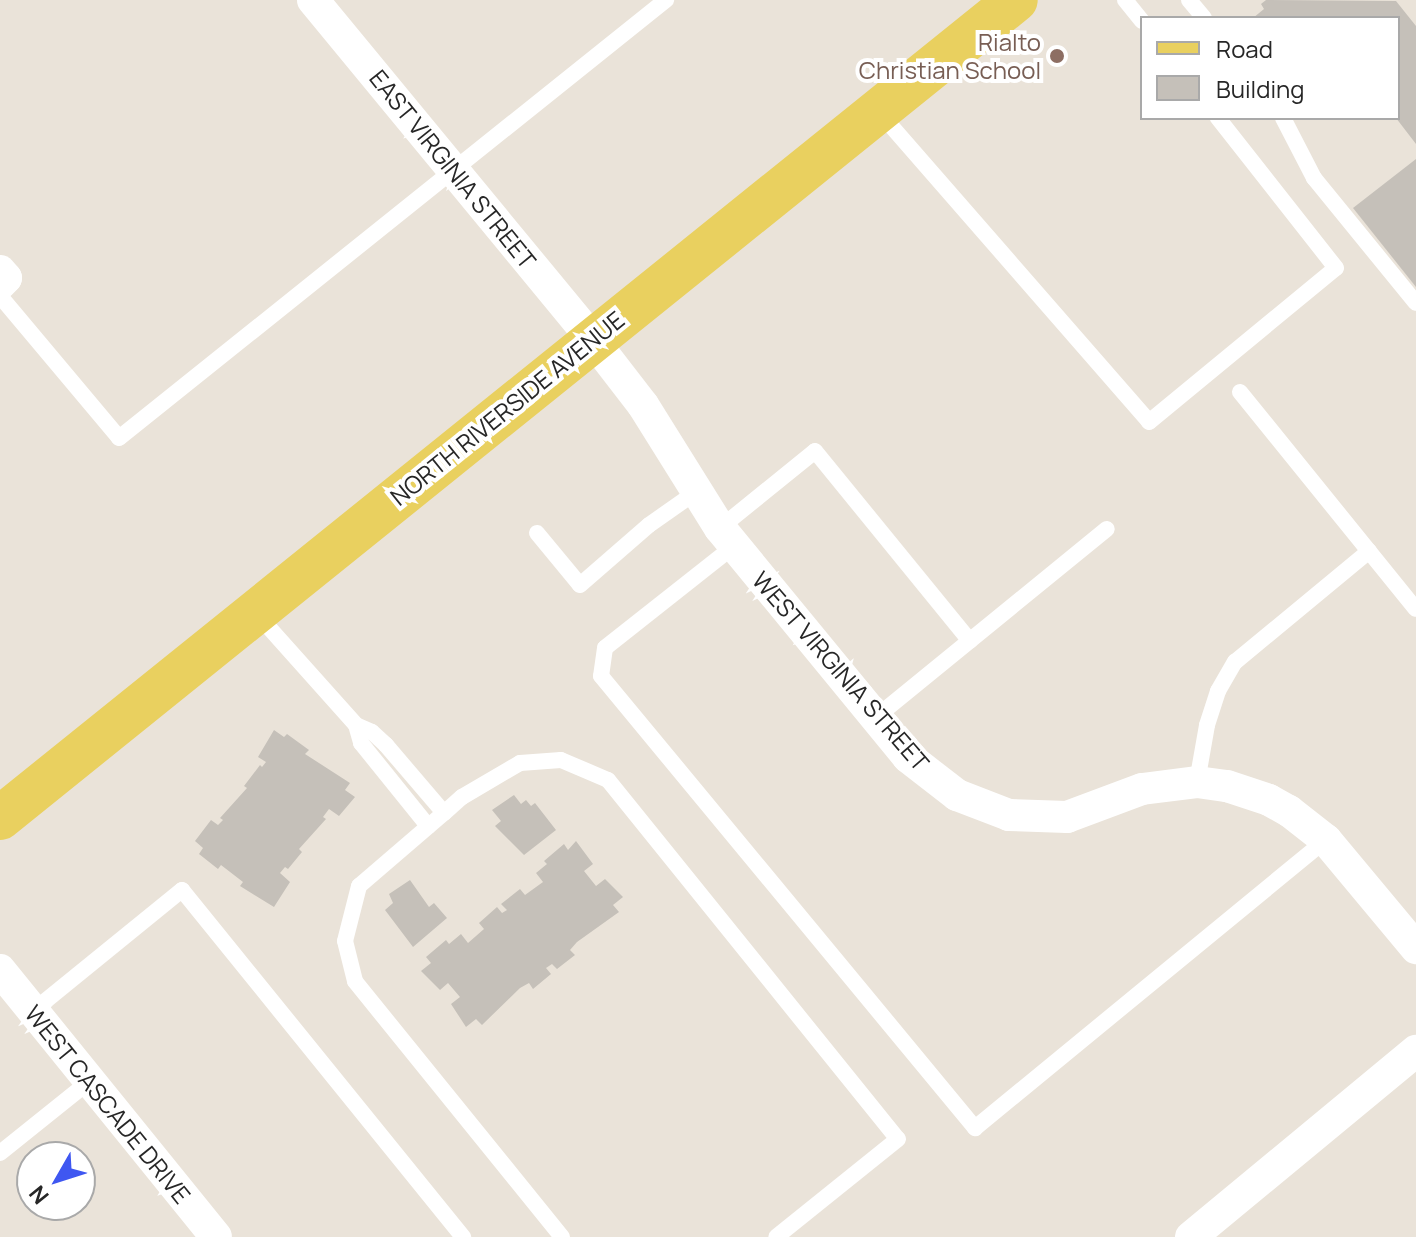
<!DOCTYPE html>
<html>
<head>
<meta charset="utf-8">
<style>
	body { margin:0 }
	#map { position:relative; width:1416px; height:1237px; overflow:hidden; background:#eae3d9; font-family:Manrope,sans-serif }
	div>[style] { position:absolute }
	.building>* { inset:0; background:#c5c0b9 }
	.lane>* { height:16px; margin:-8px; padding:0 8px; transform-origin:8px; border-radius:8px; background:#fff }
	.street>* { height:32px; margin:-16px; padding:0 16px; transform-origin:16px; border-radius:16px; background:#fff }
	.primary>* { height:44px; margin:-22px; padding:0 22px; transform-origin:22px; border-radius:22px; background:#e9d05f }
	.dots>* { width:22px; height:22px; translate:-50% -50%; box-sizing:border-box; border:4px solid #fff; border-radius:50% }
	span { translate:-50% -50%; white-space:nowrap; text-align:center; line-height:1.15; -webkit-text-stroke:8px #fff; paint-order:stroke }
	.education-label { font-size:24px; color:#785e54 }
	.right { translate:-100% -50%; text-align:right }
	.street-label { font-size:24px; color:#272727 }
	.legend { position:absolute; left:1140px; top:16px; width:260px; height:104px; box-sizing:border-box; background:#fff; border:2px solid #a9a9a9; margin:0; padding:10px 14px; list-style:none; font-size:24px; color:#272727 }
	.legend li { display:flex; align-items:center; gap:16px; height:40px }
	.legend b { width:40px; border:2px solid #a9a9a9 }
	.north { position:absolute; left:16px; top:1141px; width:80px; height:80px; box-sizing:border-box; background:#fff; border:2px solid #a9a9a9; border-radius:50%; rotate:231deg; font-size:22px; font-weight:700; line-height:32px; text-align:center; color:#272727 }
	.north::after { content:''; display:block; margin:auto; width:28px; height:36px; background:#3f57f1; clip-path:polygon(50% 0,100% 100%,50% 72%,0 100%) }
</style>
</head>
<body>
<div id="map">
	<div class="building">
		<div style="clip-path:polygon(1266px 0,1396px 1px,1416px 26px,1416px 144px,1396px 118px,1398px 18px,1253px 18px,1264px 9px,1261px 4px)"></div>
		<div style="clip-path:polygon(1416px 159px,1416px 287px,1353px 208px)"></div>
		<div style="clip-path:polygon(274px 730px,284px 737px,287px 734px,309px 750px,305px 754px,350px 783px,345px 790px,355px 797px,339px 816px,329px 809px,323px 817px,326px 819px,299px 849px,302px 852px,288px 869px,285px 867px,280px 873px,290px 882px,274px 907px,240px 886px,243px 882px,221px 865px,218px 869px,199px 854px,203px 848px,195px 841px,211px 820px,218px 825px,223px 820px,220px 818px,247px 788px,244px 786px,260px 765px,262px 767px,266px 762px,258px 757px)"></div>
		<div style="clip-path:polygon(514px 795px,521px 804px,526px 800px,531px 806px,535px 803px,556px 830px,524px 855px,495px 826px,501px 821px,492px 810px)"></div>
		<div style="clip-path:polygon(576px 841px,593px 864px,584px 871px,596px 886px,605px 879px,623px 897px,613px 905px,619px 912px,577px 942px,570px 950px,575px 955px,557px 969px,552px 964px,546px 968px,551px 974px,533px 989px,529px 983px,520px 988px,482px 1025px,476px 1019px,466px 1027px,451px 1004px,460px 997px,448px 983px,440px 990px,421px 971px,431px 963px,426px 957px,446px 940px,449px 944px,461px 934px,468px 943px,484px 929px,479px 923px,497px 907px,502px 913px,507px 910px,501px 904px,520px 889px,525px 895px,543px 882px,536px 873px,547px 864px,544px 861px,564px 844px,568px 850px)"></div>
		<div style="clip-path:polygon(410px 880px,429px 907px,434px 903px,447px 918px,413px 947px,385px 910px,393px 903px,389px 894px)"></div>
	</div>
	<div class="lane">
		<div style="left:1125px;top:0;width:27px;rotate:51deg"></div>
		<div style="left:1189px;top:0;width:23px;rotate:50deg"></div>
		<div style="left:879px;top:112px;width:411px;rotate:48.9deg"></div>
		<div style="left:1149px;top:422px;width:242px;rotate:-39.5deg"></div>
		<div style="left:1336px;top:268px;width:191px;rotate:-128.2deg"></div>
		<div style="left:1283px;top:118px;width:68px;rotate:62.7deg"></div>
		<div style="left:1314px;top:178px;width:161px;rotate:50.8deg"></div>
		<div style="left:0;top:296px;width:185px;rotate:50deg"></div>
		<div style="left:119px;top:438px;width:701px;rotate:-38.69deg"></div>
		<div style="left:1240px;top:392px;width:279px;rotate:51deg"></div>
		<div style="left:720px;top:528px;width:122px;rotate:-39deg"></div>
		<div style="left:815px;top:451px;width:245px;rotate:50.8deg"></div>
		<div style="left:537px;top:533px;width:67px;rotate:50.4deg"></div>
		<div style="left:580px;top:585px;width:91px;rotate:-41deg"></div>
		<div style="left:649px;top:525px;width:57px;rotate:-35.1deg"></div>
		<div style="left:734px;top:546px;width:164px;rotate:141.7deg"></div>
		<div style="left:605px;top:648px;width:28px;rotate:98deg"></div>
		<div style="left:601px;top:676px;width:587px;rotate:50.39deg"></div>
		<div style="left:975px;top:1128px;width:454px;rotate:-39.4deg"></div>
		<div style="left:256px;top:613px;width:150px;rotate:48.2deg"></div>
		<div style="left:356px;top:725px;width:17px;rotate:24deg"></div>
		<div style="left:372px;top:732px;width:19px;rotate:43deg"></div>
		<div style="left:386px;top:745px;width:89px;rotate:49.5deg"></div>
		<div style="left:875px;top:718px;width:299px;rotate:-39.2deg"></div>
		<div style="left:356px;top:725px;width:19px;rotate:74deg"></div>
		<div style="left:361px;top:743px;width:107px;rotate:51.1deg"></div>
		<div style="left:1197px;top:782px;width:58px;rotate:-80deg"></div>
		<div style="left:1207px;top:725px;width:36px;rotate:-72deg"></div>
		<div style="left:1218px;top:691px;width:34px;rotate:-60deg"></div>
		<div style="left:1235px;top:662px;width:174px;rotate:-39.6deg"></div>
		<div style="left:33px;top:1011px;width:192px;rotate:-39.1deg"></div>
		<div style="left:182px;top:890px;width:447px;rotate:51deg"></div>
		<div style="left:0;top:1153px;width:115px;rotate:-38.7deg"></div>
		<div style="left:562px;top:1237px;width:329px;rotate:-129deg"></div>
		<div style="left:355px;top:981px;width:41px;rotate:-104deg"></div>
		<div style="left:345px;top:941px;width:57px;rotate:-75.7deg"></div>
		<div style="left:359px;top:886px;width:112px;rotate:-40.7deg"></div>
		<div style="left:444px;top:813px;width:24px;rotate:-42deg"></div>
		<div style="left:462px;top:797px;width:67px;rotate:-30.4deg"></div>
		<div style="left:520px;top:763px;width:41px;rotate:-4.2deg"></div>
		<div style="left:561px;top:760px;width:51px;rotate:23.1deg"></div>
		<div style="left:608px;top:780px;width:461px;rotate:51.1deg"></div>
		<div style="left:898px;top:1139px;width:156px;rotate:141.2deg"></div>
	</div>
	<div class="street">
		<div style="left:313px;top:0;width:439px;rotate:50.5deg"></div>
		<div style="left:592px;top:339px;width:83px;rotate:52.3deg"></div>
		<div style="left:643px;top:405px;width:145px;rotate:58deg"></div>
		<div style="left:720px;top:528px;width:296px;rotate:50.6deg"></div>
		<div style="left:908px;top:757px;width:62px;rotate:37.8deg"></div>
		<div style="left:957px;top:795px;width:56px;rotate:21deg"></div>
		<div style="left:1009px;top:815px;width:58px;rotate:2deg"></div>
		<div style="left:1067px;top:817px;width:80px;rotate:-20.5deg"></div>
		<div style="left:1142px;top:789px;width:55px;rotate:-7.3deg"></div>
		<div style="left:1197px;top:782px;width:30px;rotate:8deg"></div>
		<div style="left:1227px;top:786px;width:44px;rotate:18.4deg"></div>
		<div style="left:1269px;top:800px;width:23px;rotate:29deg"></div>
		<div style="left:1289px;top:811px;width:47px;rotate:38.1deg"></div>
		<div style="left:1326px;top:840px;width:141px;rotate:50.2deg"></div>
		<div style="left:0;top:271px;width:9px;rotate:49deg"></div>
		<div style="left:6px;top:278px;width:8px;rotate:135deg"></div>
		<div style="left:0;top:970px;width:343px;rotate:51deg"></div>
		<div style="left:1191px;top:1237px;width:292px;rotate:-39.6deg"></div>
	</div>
	<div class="primary">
		<div style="left:0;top:818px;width:1304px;rotate:-38.84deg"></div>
	</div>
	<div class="dots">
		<div style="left:1057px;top:56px;background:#8d6e63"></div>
	</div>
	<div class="education-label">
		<span class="right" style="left:1041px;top:56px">Rialto<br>Christian School</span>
	</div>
	<div class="street-label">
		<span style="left:453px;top:169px;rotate:51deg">EAST VIRGINIA STREET</span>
		<span style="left:507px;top:408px;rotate:-39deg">NORTH RIVERSIDE AVENUE</span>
		<span style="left:841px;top:671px;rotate:49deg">WEST VIRGINIA STREET</span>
		<span style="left:108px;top:1104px;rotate:51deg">WEST CASCADE DRIVE</span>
	</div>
	<ul class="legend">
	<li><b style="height:10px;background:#e9d05f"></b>Road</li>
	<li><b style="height:22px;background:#c5c0b9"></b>Building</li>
	</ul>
	<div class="north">N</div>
</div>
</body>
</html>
